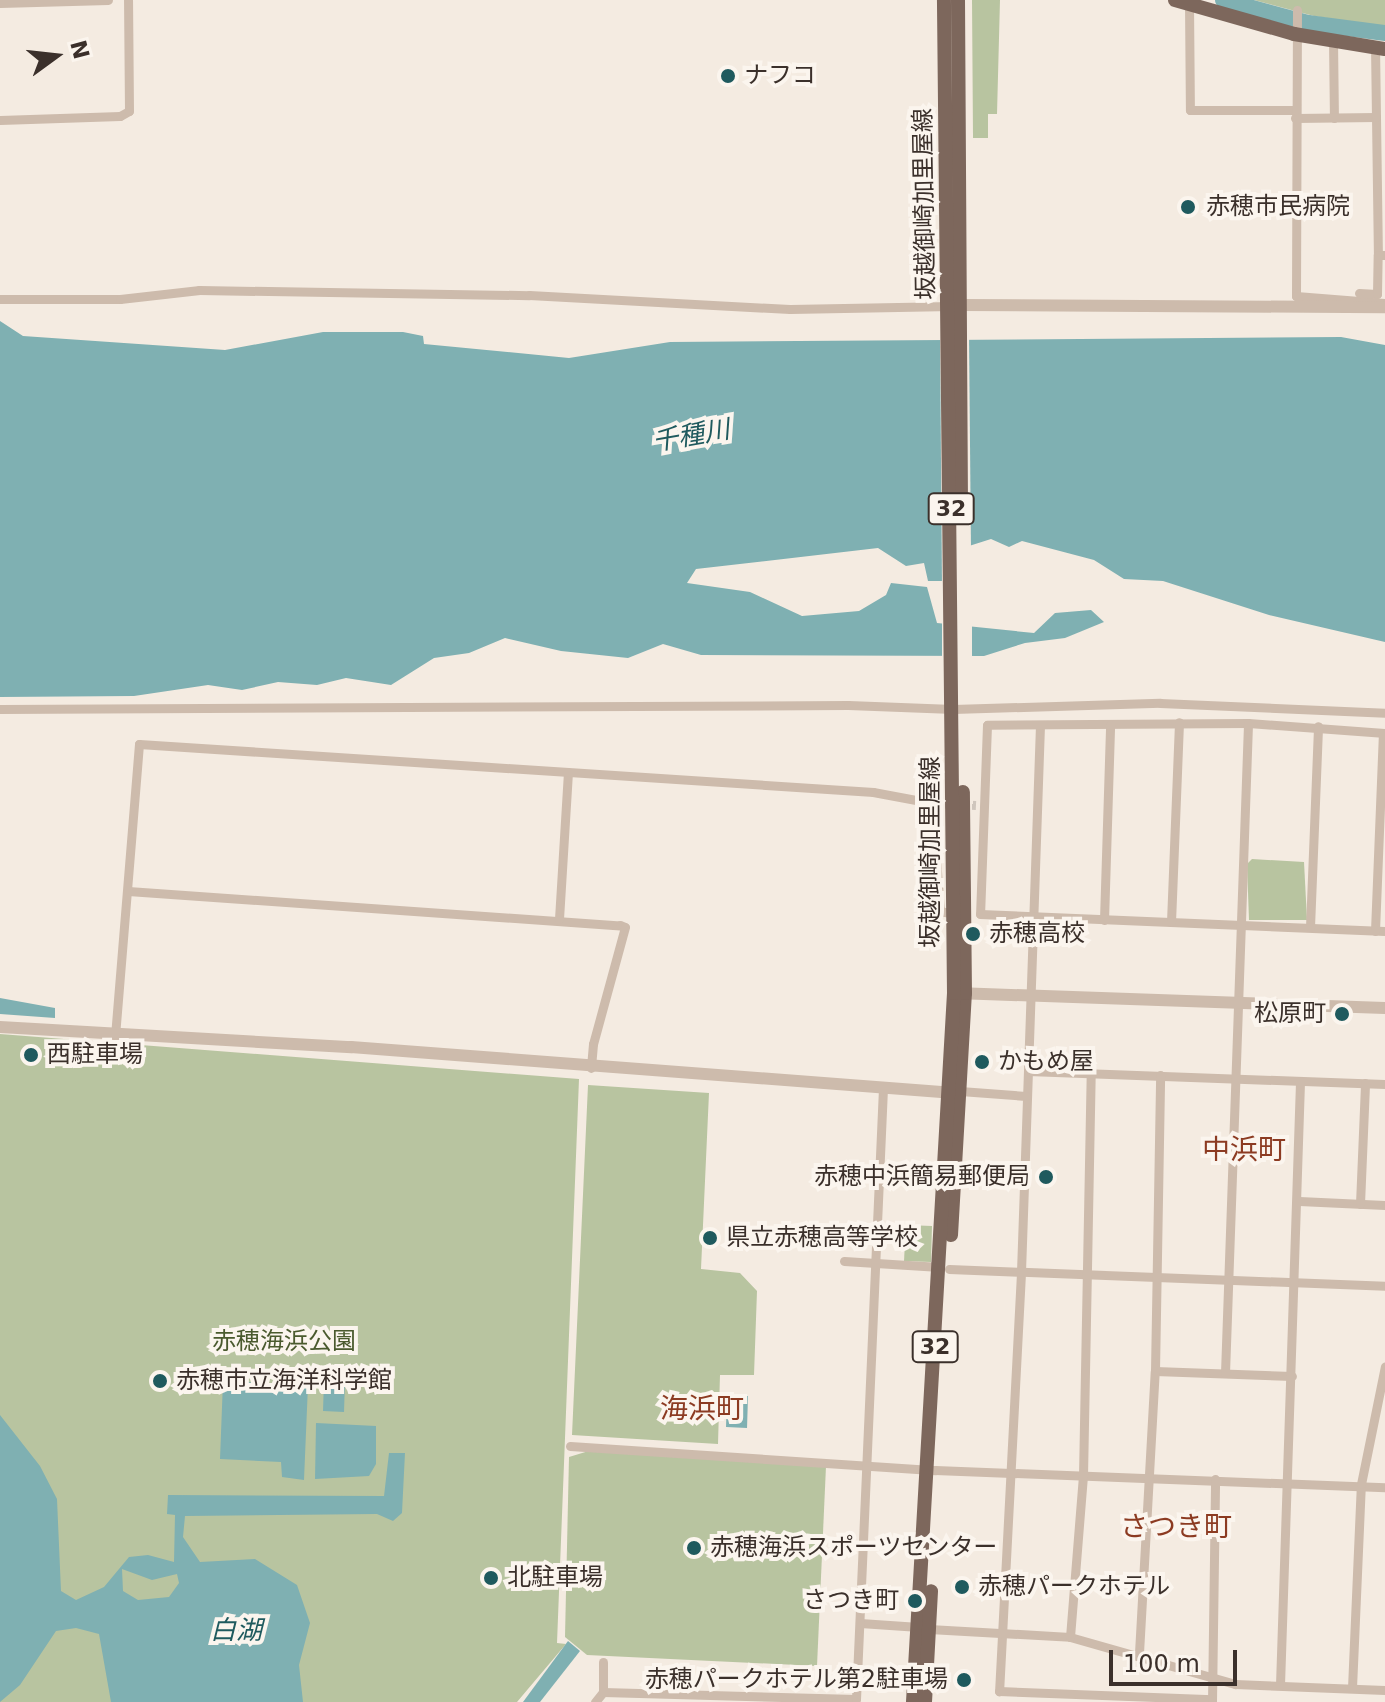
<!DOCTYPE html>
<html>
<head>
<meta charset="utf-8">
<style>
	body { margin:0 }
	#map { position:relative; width:1385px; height:1702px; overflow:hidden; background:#f4ebe1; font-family:"DejaVu Sans","Noto Sans JP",sans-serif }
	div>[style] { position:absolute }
	.green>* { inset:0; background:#b8c4a0 }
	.water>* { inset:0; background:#7fb0b2 }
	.pier>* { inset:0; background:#f4ebe1 }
	.river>* { height:16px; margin:-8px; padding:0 8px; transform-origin:8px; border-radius:8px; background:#7fb0b2 }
	.minor-tunnel>* { height:9px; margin-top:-4.5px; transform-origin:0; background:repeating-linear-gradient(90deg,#cfc6bd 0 9px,transparent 0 13.5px) }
	.minor>* { height:9px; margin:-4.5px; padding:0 4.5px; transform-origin:4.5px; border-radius:4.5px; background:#cdbbac }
	.tertiary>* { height:12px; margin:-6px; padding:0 6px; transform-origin:6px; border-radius:6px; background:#cdbbac }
	.primary>* { height:14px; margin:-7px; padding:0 7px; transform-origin:7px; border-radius:7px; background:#7d675c }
	.dots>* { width:22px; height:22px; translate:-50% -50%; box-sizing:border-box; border:4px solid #fbf5ee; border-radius:50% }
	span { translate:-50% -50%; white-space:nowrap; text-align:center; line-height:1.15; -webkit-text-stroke:8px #fbf5ee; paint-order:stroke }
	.shield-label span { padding:2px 6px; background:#fbf5ee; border:2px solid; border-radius:6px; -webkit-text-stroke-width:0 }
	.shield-label { font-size:22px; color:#3b302b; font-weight:700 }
	.poi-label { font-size:24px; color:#3b302b }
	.left { translate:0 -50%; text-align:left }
	.right { translate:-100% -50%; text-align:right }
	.street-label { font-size:24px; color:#3b302b }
	.park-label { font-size:24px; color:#4a5a2e }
	.water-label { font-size:26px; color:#1f5a5e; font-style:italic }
	.quarter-label { font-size:28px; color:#8c3b22 }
	.north { position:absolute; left:16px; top:16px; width:80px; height:80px; -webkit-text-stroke:6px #fbf5ee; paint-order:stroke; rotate:75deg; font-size:22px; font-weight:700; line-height:32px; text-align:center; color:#3b302b }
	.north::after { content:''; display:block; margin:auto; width:28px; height:36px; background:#3b302b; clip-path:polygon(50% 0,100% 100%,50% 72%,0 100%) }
	.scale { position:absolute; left:1109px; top:1650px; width:128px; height:36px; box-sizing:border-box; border:4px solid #3b302b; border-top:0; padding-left:10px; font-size:24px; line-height:28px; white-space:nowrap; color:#3b302b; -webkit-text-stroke:6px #fbf5ee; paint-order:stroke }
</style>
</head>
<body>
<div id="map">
	<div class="green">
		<div style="clip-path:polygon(972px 0,1000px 0,997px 114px,988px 114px,988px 138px,973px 138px)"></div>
		<div style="clip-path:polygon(1254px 0,1385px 0,1385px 27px,1314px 16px)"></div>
		<div style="clip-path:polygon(1252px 859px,1304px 862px,1307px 920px,1249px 920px,1247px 864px)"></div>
		<div style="clip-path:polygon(0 1034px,579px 1079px,557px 1643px,566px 1644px,517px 1702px,0 1702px)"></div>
		<div style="clip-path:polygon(588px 1085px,709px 1093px,701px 1269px,740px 1273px,757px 1291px,754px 1375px,720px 1375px,718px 1444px,572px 1435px)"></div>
		<div style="clip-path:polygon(906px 1225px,932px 1226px,931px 1262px,904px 1261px)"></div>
		<div style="clip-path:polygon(592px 1450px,826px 1466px,817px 1666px,587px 1655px,565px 1637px,569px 1457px)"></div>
	</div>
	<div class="water">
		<div style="clip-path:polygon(0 321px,23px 336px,225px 350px,323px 332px,403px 332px,423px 336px,424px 344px,569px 358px,670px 342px,1341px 337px,1385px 345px,1385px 642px,1269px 615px,1163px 581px,1124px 579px,1094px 560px,1022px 541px,1009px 547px,991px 539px,969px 546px,950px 581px,928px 581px,924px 563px,906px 566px,878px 548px,696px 569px,687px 583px,750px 592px,802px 616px,859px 611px,886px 595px,891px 583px,927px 587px,937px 623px,1034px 633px,1055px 613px,1091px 610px,1104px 622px,1065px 638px,1025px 643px,984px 656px,701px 655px,663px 644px,628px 658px,561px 651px,505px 638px,469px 653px,434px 658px,391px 685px,346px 678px,317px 685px,278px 682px,242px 690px,208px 685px,134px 696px,0 697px)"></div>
		<div style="clip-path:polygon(0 998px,55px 1008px,55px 1018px,0 1014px)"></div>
		<div style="clip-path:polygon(324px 1380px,345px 1382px,344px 1412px,323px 1411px)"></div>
		<div style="clip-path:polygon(223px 1381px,308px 1385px,304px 1480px,282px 1477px,281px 1462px,220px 1459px)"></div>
		<div style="clip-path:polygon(727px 1395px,748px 1396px,747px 1428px,726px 1427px)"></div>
		<div style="clip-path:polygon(evenodd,0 1415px,40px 1466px,57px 1499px,61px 1591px,76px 1600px,104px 1587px,129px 1557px,148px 1555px,174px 1562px,175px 1515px,167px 1514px,168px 1495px,384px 1496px,389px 1453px,405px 1453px,402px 1513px,393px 1521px,377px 1514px,185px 1516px,183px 1537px,200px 1562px,255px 1559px,297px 1585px,310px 1623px,299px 1665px,303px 1702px,111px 1702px,99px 1634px,76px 1628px,56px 1631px,20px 1685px,0 1702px,0 1415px,122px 1569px,152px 1580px,177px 1574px,179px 1583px,169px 1597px,138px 1600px,123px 1591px,122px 1569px)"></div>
		<div style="clip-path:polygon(316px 1423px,376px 1426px,376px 1464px,369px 1476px,315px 1479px)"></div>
		<div style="clip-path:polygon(568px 1641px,580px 1651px,540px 1702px,523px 1702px)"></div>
	</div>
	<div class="pier">
		<div style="clip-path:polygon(940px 335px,969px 335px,971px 551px,950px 585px,942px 585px)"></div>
		<div style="clip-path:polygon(942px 620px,972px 624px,972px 660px,942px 660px)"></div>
	</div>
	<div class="river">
		<div style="left:1223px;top:0;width:88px;rotate:15.1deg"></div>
		<div style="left:1308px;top:23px;width:78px;rotate:7.4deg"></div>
	</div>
	<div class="minor-tunnel">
		<div style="left:932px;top:803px;width:44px;rotate:2.6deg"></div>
	</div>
	<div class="minor">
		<div style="left:0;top:3px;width:108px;rotate:-1.6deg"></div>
		<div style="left:1189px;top:4px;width:106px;rotate:89.5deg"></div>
		<div style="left:1190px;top:110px;width:105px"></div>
		<div style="left:1297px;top:10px;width:286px;rotate:90.2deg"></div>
		<div style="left:1296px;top:296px;width:89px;rotate:4.5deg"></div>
		<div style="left:1333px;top:40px;width:78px;rotate:89.3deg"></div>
		<div style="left:1376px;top:117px;width:138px;rotate:89.2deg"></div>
		<div style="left:1378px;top:255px;width:7px"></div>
		<div style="left:1295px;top:118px;width:81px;rotate:-0.7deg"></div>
		<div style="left:1376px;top:117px;width:70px;rotate:-90.8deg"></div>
		<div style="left:0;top:120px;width:120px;rotate:-1.9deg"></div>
		<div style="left:120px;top:116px;width:10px;rotate:-29deg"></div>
		<div style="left:129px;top:111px;width:111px;rotate:-90.5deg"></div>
		<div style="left:1359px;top:293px;width:18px;rotate:3deg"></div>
		<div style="left:1377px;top:294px;width:39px;rotate:-89deg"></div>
		<div style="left:0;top:299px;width:120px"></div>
		<div style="left:120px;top:299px;width:80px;rotate:-6.5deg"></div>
		<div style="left:199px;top:290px;width:330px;rotate:0.9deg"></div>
		<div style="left:529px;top:295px;width:261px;rotate:3.1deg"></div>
		<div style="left:790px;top:309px;width:162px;rotate:-1.1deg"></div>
		<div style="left:0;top:709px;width:848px;rotate:-0.27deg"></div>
		<div style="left:848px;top:705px;width:105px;rotate:2.2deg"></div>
		<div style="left:953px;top:709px;width:207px;rotate:-1.7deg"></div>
		<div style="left:1160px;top:703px;width:225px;rotate:2.5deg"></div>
		<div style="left:1040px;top:725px;width:548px;rotate:91.99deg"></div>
		<div style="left:1021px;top:1273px;width:419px;rotate:93deg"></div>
		<div style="left:999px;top:1691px;width:213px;rotate:2.2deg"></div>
		<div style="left:1385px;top:733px;width:137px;rotate:-175.8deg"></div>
		<div style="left:1248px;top:723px;width:261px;rotate:179.6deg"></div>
		<div style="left:987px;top:725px;width:189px;rotate:92.1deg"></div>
		<div style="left:980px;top:914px;width:405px;rotate:2.4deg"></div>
		<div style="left:128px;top:891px;width:493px;rotate:4deg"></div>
		<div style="left:620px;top:925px;width:5px;rotate:22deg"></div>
		<div style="left:625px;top:927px;width:121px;rotate:105.3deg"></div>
		<div style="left:593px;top:1044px;width:24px;rotate:95deg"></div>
		<div style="left:559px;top:919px;width:147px;rotate:-86.5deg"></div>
		<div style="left:1104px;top:920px;width:195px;rotate:-88.2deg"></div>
		<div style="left:1171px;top:922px;width:200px;rotate:-87.7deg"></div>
		<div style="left:1310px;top:927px;width:201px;rotate:-87.7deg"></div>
		<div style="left:1375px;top:931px;width:198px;rotate:-87.7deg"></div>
		<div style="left:115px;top:1036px;width:293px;rotate:-85.3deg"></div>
		<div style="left:139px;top:744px;width:736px;rotate:3.74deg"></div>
		<div style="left:873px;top:792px;width:60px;rotate:10.6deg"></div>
		<div style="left:932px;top:803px;width:108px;rotate:85.8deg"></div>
		<div style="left:940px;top:911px;width:14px;rotate:12deg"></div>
		<div style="left:1028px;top:1071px;width:357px;rotate:2.1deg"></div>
		<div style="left:960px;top:1091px;width:66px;rotate:4.3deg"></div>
		<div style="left:1299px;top:1201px;width:86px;rotate:2.7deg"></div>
		<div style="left:1360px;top:1204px;width:121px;rotate:-87.6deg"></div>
		<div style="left:844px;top:1261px;width:96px;rotate:3.6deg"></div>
		<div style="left:949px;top:1269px;width:436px;rotate:2.2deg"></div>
		<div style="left:1155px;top:1371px;width:137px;rotate:2.1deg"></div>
		<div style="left:1225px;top:1373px;width:650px;rotate:-87.97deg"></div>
		<div style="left:570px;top:1446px;width:366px;rotate:3.8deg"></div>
		<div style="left:935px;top:1470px;width:450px;rotate:2.2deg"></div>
		<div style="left:860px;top:1623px;width:59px;rotate:3.9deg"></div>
		<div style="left:929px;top:1629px;width:141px;rotate:3.2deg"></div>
		<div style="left:1070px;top:1637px;width:172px;rotate:15.9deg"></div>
		<div style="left:1235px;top:1684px;width:150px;rotate:2.3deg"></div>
		<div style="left:1070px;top:1637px;width:162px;rotate:-85.4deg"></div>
		<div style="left:1083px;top:1476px;width:403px;rotate:-88.9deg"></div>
		<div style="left:1139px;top:1653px;width:282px;rotate:-86.8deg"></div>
		<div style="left:1155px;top:1371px;width:296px;rotate:-89deg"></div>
		<div style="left:603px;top:1662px;width:30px;rotate:90deg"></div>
		<div style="left:1280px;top:1685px;width:604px;rotate:-88.1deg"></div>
		<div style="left:1352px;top:1688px;width:204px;rotate:-87.5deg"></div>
		<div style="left:1361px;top:1484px;width:120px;rotate:-78.5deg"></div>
		<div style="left:595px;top:1702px;width:13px;rotate:-51deg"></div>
		<div style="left:603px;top:1692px;width:253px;rotate:1.6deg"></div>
		<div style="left:856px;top:1699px;width:611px;rotate:-87.47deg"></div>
		<div style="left:1212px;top:1702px;width:223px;rotate:-89.2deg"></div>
	</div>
	<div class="tertiary">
		<div style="left:960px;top:305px;width:425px;rotate:0.3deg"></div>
		<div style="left:956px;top:993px;width:429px;rotate:2deg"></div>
		<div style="left:0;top:1027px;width:352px;rotate:3.3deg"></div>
		<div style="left:351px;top:1047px;width:605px;rotate:4.36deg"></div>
	</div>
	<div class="primary">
		<div style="left:958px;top:0;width:500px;rotate:89.66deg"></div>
		<div style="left:1175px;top:0;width:124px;rotate:15.9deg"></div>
		<div style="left:1294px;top:34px;width:92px;rotate:9.4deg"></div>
		<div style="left:951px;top:1235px;width:242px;rotate:-86.7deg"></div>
		<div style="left:965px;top:993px;width:201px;rotate:-90.6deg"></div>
		<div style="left:913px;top:1702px;width:710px;rotate:-86.69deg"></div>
		<div style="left:954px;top:993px;width:993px;rotate:-90.58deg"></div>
		<div style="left:925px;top:1702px;width:111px;rotate:-86.9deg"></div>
	</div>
	<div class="dots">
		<div style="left:728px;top:76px;background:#1f5a5e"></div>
		<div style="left:1188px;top:207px;background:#1f5a5e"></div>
		<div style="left:973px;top:934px;background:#1f5a5e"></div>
		<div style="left:1342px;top:1014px;background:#1f5a5e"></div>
		<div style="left:31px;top:1055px;background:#1f5a5e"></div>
		<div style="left:982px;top:1062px;background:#1f5a5e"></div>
		<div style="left:1046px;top:1177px;background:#1f5a5e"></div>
		<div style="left:710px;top:1238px;background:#1f5a5e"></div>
		<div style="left:160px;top:1381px;background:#1f5a5e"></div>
		<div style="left:694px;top:1548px;background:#1f5a5e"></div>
		<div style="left:491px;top:1578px;background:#1f5a5e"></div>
		<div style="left:962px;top:1587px;background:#1f5a5e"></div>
		<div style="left:915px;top:1601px;background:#1f5a5e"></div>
		<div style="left:964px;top:1680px;background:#1f5a5e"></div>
	</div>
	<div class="shield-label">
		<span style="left:951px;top:509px">32</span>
		<span style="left:935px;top:1347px">32</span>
	</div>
	<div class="poi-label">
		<span class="left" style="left:744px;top:76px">ナフコ</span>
		<span class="left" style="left:1206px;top:207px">赤穂市民病院</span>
		<span class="left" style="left:989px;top:934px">赤穂高校</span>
		<span class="right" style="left:1326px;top:1014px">松原町</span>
		<span class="left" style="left:47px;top:1055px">西駐車場</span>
		<span class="left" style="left:998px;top:1062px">かもめ屋</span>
		<span class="right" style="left:1030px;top:1177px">赤穂中浜簡易郵便局</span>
		<span class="left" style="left:726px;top:1238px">県立赤穂高等学校</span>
		<span class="left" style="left:176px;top:1381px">赤穂市立海洋科学館</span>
		<span class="left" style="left:710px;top:1548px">赤穂海浜スポーツセンター</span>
		<span class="left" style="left:507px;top:1578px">北駐車場</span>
		<span class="left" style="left:978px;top:1587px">赤穂パークホテル</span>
		<span class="right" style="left:899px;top:1601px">さつき町</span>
		<span class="right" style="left:948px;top:1680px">赤穂パークホテル第2駐車場</span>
	</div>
	<div class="street-label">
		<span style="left:925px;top:204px;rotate:-91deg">坂越御崎加里屋線</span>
		<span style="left:931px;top:852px;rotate:-90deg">坂越御崎加里屋線</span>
	</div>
	<div class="park-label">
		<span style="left:284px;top:1342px">赤穂海浜公園</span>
	</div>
	<div class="water-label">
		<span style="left:691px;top:436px;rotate:-10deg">千種川</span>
		<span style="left:236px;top:1631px">白湖</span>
	</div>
	<div class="quarter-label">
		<span style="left:1244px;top:1150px">中浜町</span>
		<span style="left:702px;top:1409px">海浜町</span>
		<span style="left:1176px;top:1527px">さつき町</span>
	</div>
	<div class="north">N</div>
	<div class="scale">100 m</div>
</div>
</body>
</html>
